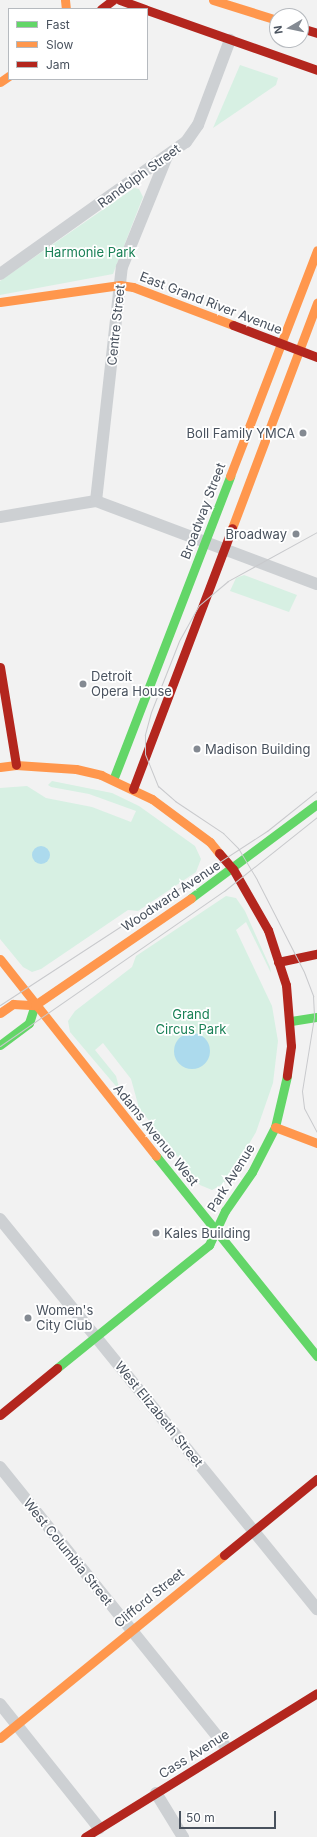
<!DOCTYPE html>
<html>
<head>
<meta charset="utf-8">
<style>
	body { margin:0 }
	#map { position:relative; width:317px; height:1837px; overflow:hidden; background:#f2f2f2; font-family:Inter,sans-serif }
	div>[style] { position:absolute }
	.green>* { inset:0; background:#d7f0e3 }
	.water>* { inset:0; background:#acdaed }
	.round { border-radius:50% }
	.street>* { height:12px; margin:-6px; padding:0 6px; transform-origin:6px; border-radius:6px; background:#cdd0d3 }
	.fast>* { height:9px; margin:-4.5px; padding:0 4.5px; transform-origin:4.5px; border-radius:4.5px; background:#63d668 }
	.slow>* { height:9px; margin:-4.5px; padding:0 4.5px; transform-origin:4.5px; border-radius:4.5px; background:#ff974d }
	.jam>* { height:9px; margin:-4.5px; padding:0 4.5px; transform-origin:4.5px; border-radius:4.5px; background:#b3261e }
	.tram>* { height:1px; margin:-0.5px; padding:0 0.5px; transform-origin:0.5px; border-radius:0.5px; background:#c8c9cc }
	.dots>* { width:11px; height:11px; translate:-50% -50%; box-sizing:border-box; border:2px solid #fff; border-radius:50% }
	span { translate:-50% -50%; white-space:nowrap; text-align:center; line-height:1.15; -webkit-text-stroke:3.5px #fff; paint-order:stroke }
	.street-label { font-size:13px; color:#49525e }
	.park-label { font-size:13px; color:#198056 }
	.poi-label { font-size:13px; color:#49525e }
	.right { translate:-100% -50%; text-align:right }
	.left { translate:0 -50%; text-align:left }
	.legend { position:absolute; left:8px; top:8px; width:140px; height:72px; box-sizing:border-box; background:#fff; border:1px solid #b6babf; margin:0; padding:5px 7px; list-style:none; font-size:12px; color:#49525e }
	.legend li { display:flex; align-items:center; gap:8px; height:20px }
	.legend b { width:20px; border:1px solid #b6babf }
	.north { position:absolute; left:269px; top:8px; width:40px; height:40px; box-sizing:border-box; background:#fff; border:1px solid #b6babf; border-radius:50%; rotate:261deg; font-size:11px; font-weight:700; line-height:16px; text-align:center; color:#49525e }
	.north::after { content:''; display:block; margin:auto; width:14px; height:18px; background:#848a92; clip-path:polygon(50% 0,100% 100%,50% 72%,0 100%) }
	.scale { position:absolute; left:179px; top:1811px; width:97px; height:18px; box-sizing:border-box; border:2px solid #49525e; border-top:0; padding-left:5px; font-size:12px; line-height:14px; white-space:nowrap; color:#49525e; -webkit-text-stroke:3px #fff; paint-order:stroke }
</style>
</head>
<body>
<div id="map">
	<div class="green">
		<div style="clip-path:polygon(240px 65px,278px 78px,276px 85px,213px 128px)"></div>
		<div style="clip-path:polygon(134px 188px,139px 189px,143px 197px,113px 274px,0 295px,0 281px)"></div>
		<div style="clip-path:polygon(244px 575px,297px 595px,289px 612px,230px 591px,236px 578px)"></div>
		<div style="clip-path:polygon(52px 781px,112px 793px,139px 806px,195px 846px,201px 859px,196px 872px,138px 911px,128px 910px,41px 969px,32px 972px,23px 967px,0 939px,0 788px,27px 786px,46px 798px,92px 807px,131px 822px,136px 811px,89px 794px,51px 787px,48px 785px)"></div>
		<div style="clip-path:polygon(226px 896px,236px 898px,245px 911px,270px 967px,271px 973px,246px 922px,236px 930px,272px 1006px,278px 1041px,273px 1083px,256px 1132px,234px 1170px,223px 1184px,212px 1190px,200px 1185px,139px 1108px,131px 1079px,103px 1043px,95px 1050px,116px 1076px,120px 1091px,70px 1032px,68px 1021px,75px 1011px,132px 967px,136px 956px)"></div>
	</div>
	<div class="water">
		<div class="round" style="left:32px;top:846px;width:18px;height:18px"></div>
		<div class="round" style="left:174px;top:1033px;width:36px;height:36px"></div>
	</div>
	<div class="street">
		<div style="left:0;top:274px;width:228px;rotate:-35.4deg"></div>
		<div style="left:186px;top:142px;width:21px;rotate:-55deg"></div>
		<div style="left:198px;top:125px;width:91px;rotate:-69.4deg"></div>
		<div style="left:96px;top:501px;width:235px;rotate:-83.7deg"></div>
		<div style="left:122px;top:267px;width:120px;rotate:-67.9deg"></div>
		<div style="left:0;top:517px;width:97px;rotate:-9.5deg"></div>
		<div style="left:96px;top:501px;width:236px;rotate:20.6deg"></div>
		<div style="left:0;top:1219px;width:503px;rotate:50.9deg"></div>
		<div style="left:0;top:1467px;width:361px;rotate:51.1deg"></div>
		<div style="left:0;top:1704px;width:159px;rotate:51.4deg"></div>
		<div style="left:156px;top:1793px;width:52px;rotate:58.5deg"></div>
	</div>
	<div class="fast">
		<div style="left:113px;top:780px;width:326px;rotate:-68.9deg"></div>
		<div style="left:191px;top:898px;width:157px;rotate:-36.7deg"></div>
		<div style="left:291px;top:1021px;width:26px;rotate:-9deg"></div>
		<div style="left:0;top:1045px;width:36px;rotate:-37deg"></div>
		<div style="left:29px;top:1023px;width:19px;rotate:-72deg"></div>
		<div style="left:156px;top:1156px;width:257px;rotate:51.2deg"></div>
		<div style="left:57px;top:1368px;width:196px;rotate:-39deg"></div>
		<div style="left:209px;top:1245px;width:38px;rotate:-65deg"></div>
		<div style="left:225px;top:1211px;width:47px;rotate:-55.3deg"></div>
		<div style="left:252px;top:1172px;width:51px;rotate:-62.9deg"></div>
		<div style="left:275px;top:1127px;width:52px;rotate:-76.8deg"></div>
	</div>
	<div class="slow">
		<div style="left:65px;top:0;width:9px;rotate:84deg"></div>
		<div style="left:213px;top:0;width:67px;rotate:17.4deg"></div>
		<div style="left:0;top:82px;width:11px;rotate:-34deg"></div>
		<div style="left:0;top:302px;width:121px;rotate:-8.1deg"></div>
		<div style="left:120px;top:285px;width:13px;rotate:9deg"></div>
		<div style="left:133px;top:287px;width:107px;rotate:20.8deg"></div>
		<div style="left:230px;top:476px;width:242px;rotate:-68.9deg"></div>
		<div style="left:232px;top:528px;width:241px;rotate:-69.3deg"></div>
		<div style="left:0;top:767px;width:16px;rotate:-7deg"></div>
		<div style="left:16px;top:765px;width:60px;rotate:3.8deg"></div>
		<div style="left:76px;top:769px;width:26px;rotate:13deg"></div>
		<div style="left:101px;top:775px;width:56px;rotate:25.2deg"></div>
		<div style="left:152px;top:799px;width:72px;rotate:36.6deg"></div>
		<div style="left:210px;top:842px;width:14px;rotate:51deg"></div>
		<div style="left:0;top:959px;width:251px;rotate:51.6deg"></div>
		<div style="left:0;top:1013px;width:16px;rotate:-35deg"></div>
		<div style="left:13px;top:1004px;width:22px;rotate:3deg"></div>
		<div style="left:35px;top:1005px;width:189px;rotate:-34.4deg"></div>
		<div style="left:275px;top:1127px;width:45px;rotate:20.9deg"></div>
		<div style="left:0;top:1738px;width:289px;rotate:-39.2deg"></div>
	</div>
	<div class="jam">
		<div style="left:120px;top:0;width:27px;rotate:20deg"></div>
		<div style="left:101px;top:9px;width:15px;rotate:-37deg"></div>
		<div style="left:147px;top:10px;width:180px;rotate:19.4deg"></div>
		<div style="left:301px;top:28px;width:17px;rotate:17deg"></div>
		<div style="left:233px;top:325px;width:90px;rotate:20.9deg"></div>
		<div style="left:0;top:667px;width:99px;rotate:80.7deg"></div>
		<div style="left:133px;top:789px;width:279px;rotate:-69.2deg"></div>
		<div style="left:219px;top:853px;width:21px;rotate:49deg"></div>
		<div style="left:233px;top:869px;width:70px;rotate:60.2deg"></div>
		<div style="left:268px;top:930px;width:58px;rotate:71.9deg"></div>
		<div style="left:286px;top:985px;width:61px;rotate:85.3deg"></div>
		<div style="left:291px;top:1046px;width:30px;rotate:98deg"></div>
		<div style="left:278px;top:962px;width:40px;rotate:-12deg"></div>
		<div style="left:0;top:1415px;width:74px;rotate:-39.5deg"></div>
		<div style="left:224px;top:1555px;width:120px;rotate:-39.3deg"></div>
		<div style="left:85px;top:1837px;width:273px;rotate:-31.8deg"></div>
	</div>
	<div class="tram">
		<div style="left:317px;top:532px;width:102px;rotate:151.2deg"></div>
		<div style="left:228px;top:581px;width:38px;rotate:140deg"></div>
		<div style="left:199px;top:605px;width:41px;rotate:119.1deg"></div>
		<div style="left:179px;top:641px;width:76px;rotate:111.5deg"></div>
		<div style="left:151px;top:712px;width:24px;rotate:105deg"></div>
		<div style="left:145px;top:735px;width:19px;rotate:90deg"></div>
		<div style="left:145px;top:754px;width:35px;rotate:68deg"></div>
		<div style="left:158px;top:786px;width:23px;rotate:41deg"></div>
		<div style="left:175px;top:801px;width:58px;rotate:33.7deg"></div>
		<div style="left:223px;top:833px;width:21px;rotate:45deg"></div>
		<div style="left:238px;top:848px;width:37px;rotate:59deg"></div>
		<div style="left:257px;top:880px;width:103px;rotate:62.9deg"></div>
		<div style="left:304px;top:972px;width:26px;rotate:69deg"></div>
		<div style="left:313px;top:996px;width:21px;rotate:87deg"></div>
		<div style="left:314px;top:1017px;width:75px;rotate:99.2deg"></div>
		<div style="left:302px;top:1091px;width:17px;rotate:83deg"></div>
		<div style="left:304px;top:1108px;width:27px;rotate:62deg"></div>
		<div style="left:0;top:1005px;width:319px;rotate:-33.1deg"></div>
		<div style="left:267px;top:831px;width:64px;rotate:-38.7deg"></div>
		<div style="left:0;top:1046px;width:272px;rotate:-34.7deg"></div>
		<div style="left:224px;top:891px;width:119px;rotate:-38.5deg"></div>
	</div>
	<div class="dots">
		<div style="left:303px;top:433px;background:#848a92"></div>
		<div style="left:296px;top:534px;background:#848a92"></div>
		<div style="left:83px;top:684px;background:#848a92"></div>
		<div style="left:197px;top:749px;background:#848a92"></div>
		<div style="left:156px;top:1233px;background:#848a92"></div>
		<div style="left:28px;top:1318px;background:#848a92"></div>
	</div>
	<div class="street-label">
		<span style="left:139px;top:176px;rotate:-36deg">Randolph Street</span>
		<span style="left:211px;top:303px;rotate:21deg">East Grand River Avenue</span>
		<span style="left:116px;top:325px;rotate:-84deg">Centre Street</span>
		<span style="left:203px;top:511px;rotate:-69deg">Broadway Street</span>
		<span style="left:171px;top:896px;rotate:-34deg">Woodward Avenue</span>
		<span style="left:156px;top:1135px;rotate:51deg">Adams Avenue West</span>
		<span style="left:231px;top:1178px;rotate:-58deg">Park Avenue</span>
		<span style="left:159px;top:1414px;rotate:51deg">West Elizabeth Street</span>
		<span style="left:68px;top:1552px;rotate:51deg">West Columbia Street</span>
		<span style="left:149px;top:1598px;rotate:-39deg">Clifford Street</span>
		<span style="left:194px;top:1754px;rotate:-32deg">Cass Avenue</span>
	</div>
	<div class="park-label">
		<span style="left:90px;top:252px">Harmonie Park</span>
		<span style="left:191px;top:1022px">Grand<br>Circus Park</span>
	</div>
	<div class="poi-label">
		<span class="right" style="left:295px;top:433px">Boll Family YMCA</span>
		<span class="right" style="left:287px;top:534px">Broadway</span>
		<span class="left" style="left:91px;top:684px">Detroit<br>Opera House</span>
		<span class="left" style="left:205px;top:749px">Madison Building</span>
		<span class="left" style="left:164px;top:1233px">Kales Building</span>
		<span class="left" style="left:36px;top:1318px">Women's<br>City Club</span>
	</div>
	<ul class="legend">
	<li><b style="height:5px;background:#63d668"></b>Fast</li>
	<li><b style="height:5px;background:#ff974d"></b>Slow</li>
	<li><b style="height:5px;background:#b3261e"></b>Jam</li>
	</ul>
	<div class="north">N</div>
	<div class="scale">50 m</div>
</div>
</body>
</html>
